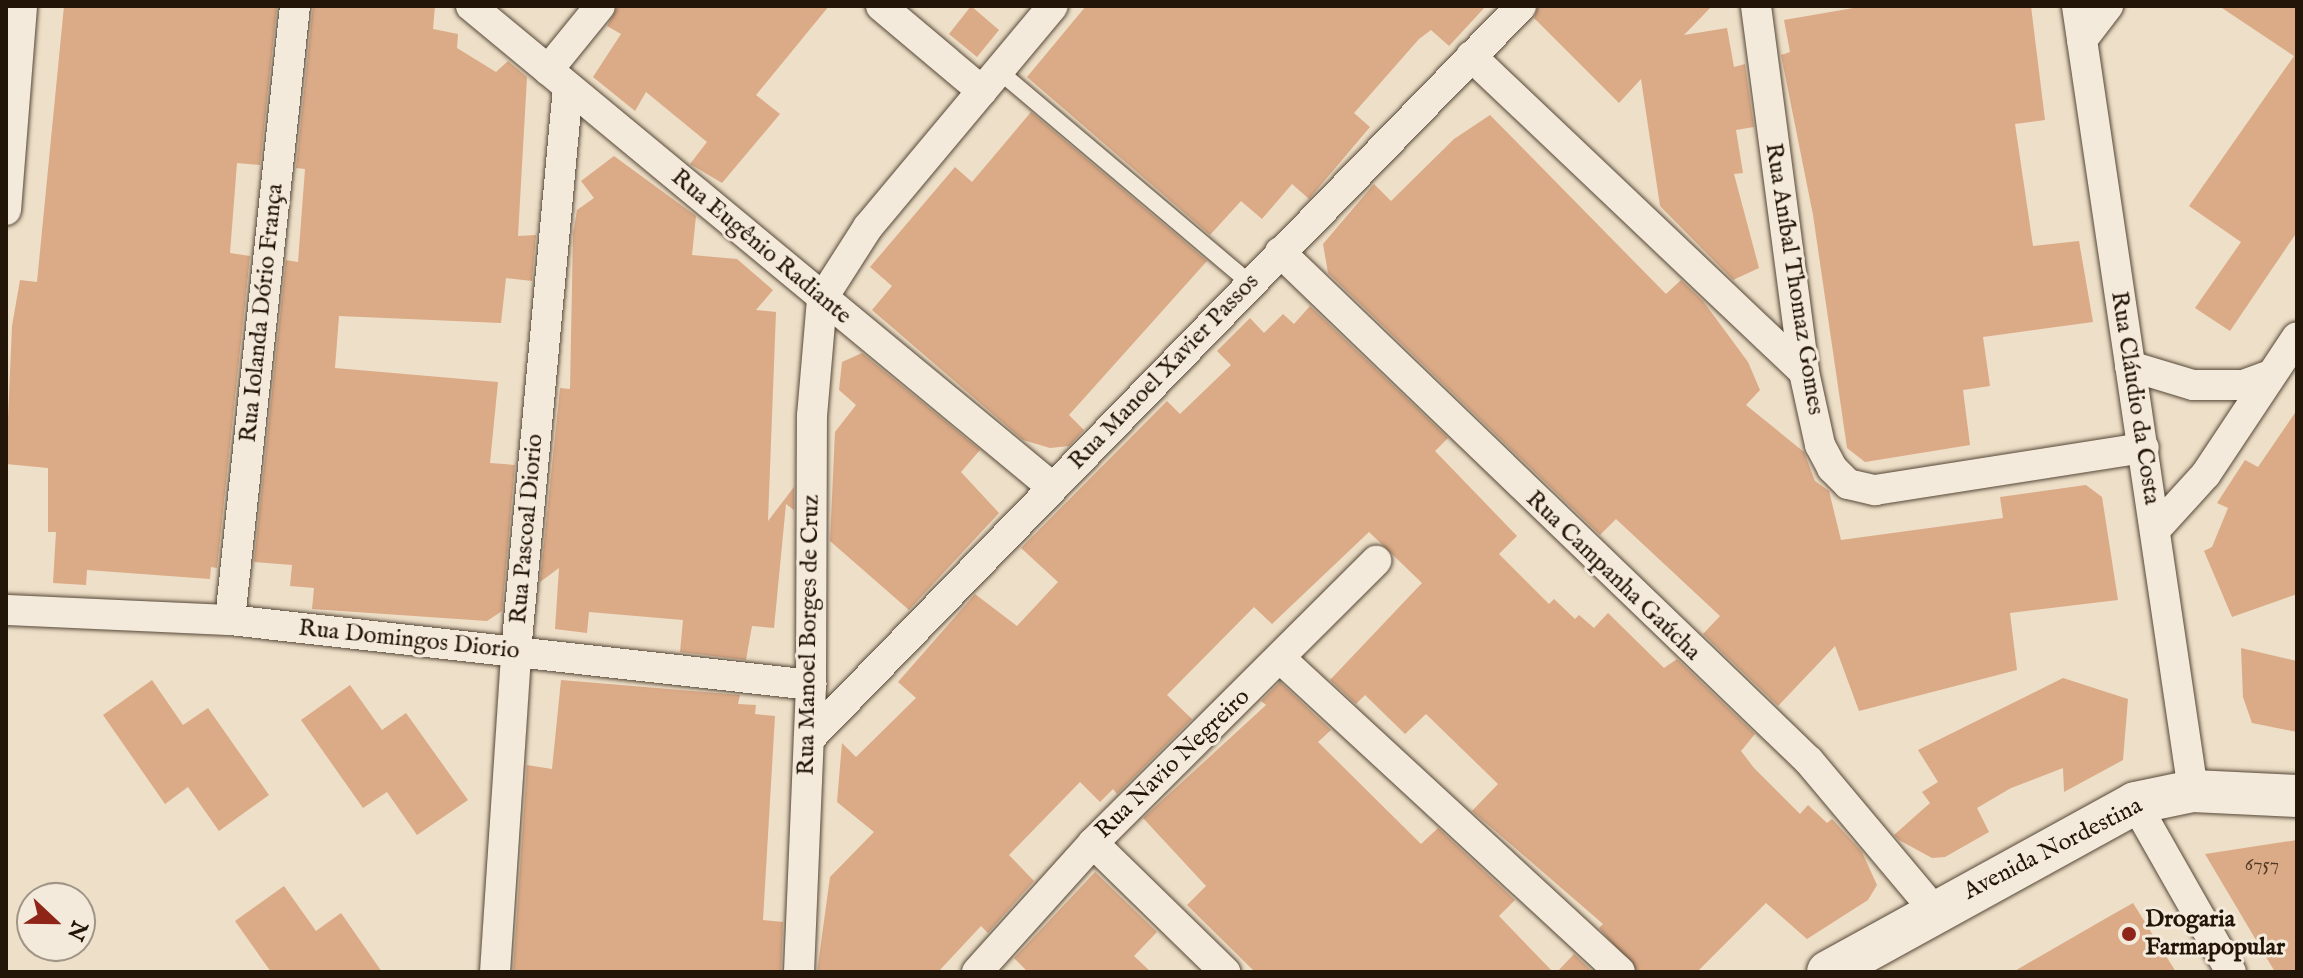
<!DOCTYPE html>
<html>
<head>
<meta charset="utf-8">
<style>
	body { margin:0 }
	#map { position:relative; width:2303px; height:978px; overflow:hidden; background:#eedfc8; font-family:"IM FELL English",serif }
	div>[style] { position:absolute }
	.building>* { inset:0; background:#dbaa87 }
	.roads { filter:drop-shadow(0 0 2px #564837) drop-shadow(0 0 2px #564837) }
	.service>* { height:16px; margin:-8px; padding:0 8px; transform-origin:8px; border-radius:8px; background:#f4eadb }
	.minor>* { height:30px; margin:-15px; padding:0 15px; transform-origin:15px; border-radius:15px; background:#f4eadb }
	.secondary>* { height:42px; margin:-21px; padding:0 21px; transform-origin:21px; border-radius:21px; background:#f4eadb }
	.dots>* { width:22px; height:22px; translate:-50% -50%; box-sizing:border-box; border:4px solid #f4eadb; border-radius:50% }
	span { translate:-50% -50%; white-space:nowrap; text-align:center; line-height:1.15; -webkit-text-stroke:6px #f4eadb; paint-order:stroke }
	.number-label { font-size:20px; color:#513a27 }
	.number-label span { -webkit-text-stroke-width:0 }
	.street-label { font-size:24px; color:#231507 }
	.poi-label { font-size:24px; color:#231507; font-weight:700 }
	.left { translate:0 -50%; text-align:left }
	.frame { position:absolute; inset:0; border:8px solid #231507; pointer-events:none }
	.north { position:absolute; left:16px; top:882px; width:80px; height:80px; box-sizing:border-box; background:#f4eadb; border:2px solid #a09586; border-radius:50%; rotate:112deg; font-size:22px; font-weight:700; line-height:32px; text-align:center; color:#231507 }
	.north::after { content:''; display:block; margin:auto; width:28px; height:36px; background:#8f2418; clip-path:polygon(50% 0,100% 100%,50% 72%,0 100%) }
</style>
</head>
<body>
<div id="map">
	<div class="building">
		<div style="clip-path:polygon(64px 6px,277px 6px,260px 165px,237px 163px,230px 253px,250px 256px,217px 568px,211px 567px,210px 579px,87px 570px,86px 585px,53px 583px,56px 532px,48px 532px,48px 468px,6px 464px,12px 326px,20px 280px,37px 282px)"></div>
		<div style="clip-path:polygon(313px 6px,435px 6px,433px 29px,458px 34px,457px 48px,496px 72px,508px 61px,527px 77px,518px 236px,536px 235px,532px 281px,506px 278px,501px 323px,339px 316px,335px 368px,498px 382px,490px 463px,515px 465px,502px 611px,487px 621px,312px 609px,314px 588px,290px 586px,292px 565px,254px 562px,286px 260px,298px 262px,305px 169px,296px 168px)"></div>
		<div style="clip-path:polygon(618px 6px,829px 6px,756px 95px,780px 114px,722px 183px,690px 164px,707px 142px,646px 92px,635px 111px,593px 77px,621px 34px,607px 26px)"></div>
		<div style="clip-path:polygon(971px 6px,999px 30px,977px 57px,949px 34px)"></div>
		<div style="clip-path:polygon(1086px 6px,1486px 6px,1449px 46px,1431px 30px,1419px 39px,1354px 113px,1370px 127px,1309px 199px,1292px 184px,1262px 219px,1241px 201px,1210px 235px,1027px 77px)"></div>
		<div style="clip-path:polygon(1538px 6px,1712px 6px,1684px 35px,1727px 28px,1734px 67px,1745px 64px,1754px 127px,1736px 130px,1743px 173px,1734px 174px,1759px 268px,1733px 280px,1660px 206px,1641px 79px,1619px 103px,1534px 18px)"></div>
		<div style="clip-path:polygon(1865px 6px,2031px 6px,2045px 120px,2015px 124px,2033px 246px,2079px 241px,2093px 322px,1983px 337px,1990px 386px,1963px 390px,1970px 445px,1865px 462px,1847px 448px,1813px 215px,1781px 55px,1790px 52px,1784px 20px)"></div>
		<div style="clip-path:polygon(2219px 6px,2297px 6px,2297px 232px,2230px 331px,2195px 308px,2241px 242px,2189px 206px,2294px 56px)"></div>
		<div style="clip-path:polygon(1031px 112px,1207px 261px,1069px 415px,1084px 430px,1069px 446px,1050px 448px,1023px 440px,872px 310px,892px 286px,870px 267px,955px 167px,972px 182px)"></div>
		<div style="clip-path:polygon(1490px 115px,1666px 294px,1681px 280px,1703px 301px,1748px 362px,1760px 390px,1746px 405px,1804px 452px,1815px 481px,1829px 491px,1841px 540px,2003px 518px,2000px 497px,2086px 485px,2102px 497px,2118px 600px,2010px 613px,2017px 670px,1859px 711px,1835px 646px,1778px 706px,1703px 634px,1720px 616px,1616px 519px,1600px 535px,1328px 273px,1323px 244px,1374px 184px,1391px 201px,1454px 139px)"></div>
		<div style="clip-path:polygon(614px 156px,696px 216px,692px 255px,737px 259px,773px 290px,756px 310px,776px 312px,768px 521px,794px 487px,794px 510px,786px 504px,774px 628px,752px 626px,746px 660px,680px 652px,683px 620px,589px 612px,587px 633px,555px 629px,559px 568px,540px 582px,560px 388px,570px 389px,573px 234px,577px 210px,594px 198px,581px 181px)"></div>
		<div style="clip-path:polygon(1310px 306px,1448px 438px,1435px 451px,1517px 536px,1499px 554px,1549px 604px,1554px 599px,1575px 619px,1579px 615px,1594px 628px,1608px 613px,1664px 668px,1677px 659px,1755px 734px,1741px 751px,1754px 768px,1800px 814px,1808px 805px,1827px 823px,1832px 819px,1862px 852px,1877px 885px,1868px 900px,1807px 939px,1766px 903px,1697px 972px,1638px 972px,1599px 928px,1603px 924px,1472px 811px,1498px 784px,1426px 714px,1405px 734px,1365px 695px,1356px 704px,1330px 680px,1422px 583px,1369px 532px,1272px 624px,1254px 607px,1167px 695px,1192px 719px,1117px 794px,1113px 789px,1100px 802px,1080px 782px,1009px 855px,1034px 881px,988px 933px,981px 926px,938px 972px,817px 972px,830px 877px,874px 832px,837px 802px,842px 743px,856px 757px,916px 698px,898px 682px,975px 594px,1017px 626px,1058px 582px,1021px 548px,1167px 401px,1180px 414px,1231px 365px,1217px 351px,1250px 318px,1264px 333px,1283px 314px,1294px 324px)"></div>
		<div style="clip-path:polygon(862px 353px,980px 450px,961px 472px,999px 513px,909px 610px,830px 541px,835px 432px,856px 405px,839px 390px,842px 362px)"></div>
		<div style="clip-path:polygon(2297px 410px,2297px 594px,2232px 617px,2204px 551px,2212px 547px,2228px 508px,2217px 503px,2245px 460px,2258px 467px)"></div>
		<div style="clip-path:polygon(2241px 648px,2297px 661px,2297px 732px,2252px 723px,2243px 697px)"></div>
		<div style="clip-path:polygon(2063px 678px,2128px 699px,2123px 760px,2064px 792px,2063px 768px,2011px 788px,1977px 808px,1989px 832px,1945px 857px,1932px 858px,1899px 840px,1894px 835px,1930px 803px,1922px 792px,1938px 782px,1918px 750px)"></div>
		<div style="clip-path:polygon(152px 680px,183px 725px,208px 708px,269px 795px,219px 831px,188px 787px,165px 804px,103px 715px)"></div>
		<div style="clip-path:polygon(561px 680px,740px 695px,738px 704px,756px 705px,755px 714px,775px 716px,763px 920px,783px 922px,781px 972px,513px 972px,527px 765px,552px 769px)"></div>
		<div style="clip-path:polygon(1280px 682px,1331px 730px,1318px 742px,1421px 844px,1438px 828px,1515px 900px,1499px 916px,1553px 972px,1255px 972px,1187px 905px,1206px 886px,1143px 818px,1266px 705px,1261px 701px)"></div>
		<div style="clip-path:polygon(350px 685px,382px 730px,406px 713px,468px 800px,417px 835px,387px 792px,363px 808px,301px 720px)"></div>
		<div style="clip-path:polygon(2297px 840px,2297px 972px,2275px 972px,2205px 854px)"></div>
		<div style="clip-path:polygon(1095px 872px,1157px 932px,1134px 956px,1151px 972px,1028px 972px,1014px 958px)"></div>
		<div style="clip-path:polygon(284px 886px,316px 931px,341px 913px,382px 972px,271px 972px,235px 921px)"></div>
		<div style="clip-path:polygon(2133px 903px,2176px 972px,2013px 972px,2103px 920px)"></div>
		<div style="clip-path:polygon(1574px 954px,1593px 972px,1557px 972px)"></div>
	</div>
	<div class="roads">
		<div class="service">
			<div style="left:999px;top:71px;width:329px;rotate:40.2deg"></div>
		</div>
		<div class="minor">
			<div style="left:471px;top:6px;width:754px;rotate:39.62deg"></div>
			<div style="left:881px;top:6px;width:132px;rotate:40.1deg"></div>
			<div style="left:1756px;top:6px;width:369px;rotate:82.5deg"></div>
			<div style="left:1804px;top:372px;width:75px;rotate:77.6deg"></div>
			<div style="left:1820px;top:445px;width:26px;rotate:62deg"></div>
			<div style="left:1832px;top:468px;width:23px;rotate:45deg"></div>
			<div style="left:1848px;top:484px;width:28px;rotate:13deg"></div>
			<div style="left:1875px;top:490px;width:272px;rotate:-8.9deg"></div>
			<div style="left:2077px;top:6px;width:794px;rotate:81.59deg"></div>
			<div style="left:2082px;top:40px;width:43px;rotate:-52.6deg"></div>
			<div style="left:1471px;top:56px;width:459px;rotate:43.5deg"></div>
			<div style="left:548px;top:70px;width:82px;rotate:-50.9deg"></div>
			<div style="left:6px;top:210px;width:205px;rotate:-85.5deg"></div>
			<div style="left:1280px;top:252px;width:734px;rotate:43.9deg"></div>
			<div style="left:1809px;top:761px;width:196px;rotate:50deg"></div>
			<div style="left:2130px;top:366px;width:66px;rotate:16.8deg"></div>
			<div style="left:2193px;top:385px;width:50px"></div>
			<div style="left:2243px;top:385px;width:29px;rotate:-20deg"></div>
			<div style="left:2156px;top:529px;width:74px;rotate:-47.7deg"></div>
			<div style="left:2206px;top:474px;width:164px;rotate:-56.4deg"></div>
			<div style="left:6px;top:610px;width:224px;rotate:2.6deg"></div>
			<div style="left:230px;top:620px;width:585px;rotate:6.38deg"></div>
			<div style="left:230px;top:620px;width:617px;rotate:-83.96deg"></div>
			<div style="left:1281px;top:659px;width:461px;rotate:42.7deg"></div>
			<div style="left:809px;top:739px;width:1022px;rotate:-45.83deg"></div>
			<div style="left:2135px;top:803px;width:194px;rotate:60.4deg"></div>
			<div style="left:1093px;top:843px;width:185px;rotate:44.3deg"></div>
			<div style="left:495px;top:972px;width:321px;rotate:-86.2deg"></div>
			<div style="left:516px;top:652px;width:567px;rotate:-84.74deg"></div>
			<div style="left:799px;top:972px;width:287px;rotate:-87.6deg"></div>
			<div style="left:811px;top:685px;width:269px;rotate:-89.8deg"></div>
			<div style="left:812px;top:416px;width:117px;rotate:-85.1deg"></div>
			<div style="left:822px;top:299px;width:85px;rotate:-57.4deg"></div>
			<div style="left:868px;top:227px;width:288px;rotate:-50.1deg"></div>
			<div style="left:977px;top:972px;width:173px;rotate:-48deg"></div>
			<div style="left:1093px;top:843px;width:400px;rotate:-44.9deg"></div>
		</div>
		<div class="secondary">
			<div style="left:1828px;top:972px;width:350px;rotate:-28.8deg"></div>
			<div style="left:2135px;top:803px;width:59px;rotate:-11.7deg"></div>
			<div style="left:2193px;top:791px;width:104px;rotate:2.8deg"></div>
		</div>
	</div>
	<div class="dots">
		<div style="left:2129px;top:934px;background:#8f2418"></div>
	</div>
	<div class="number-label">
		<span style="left:2262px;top:864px">6757</span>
	</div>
	<div class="street-label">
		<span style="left:761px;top:247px;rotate:40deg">Rua Eugênio Radiante</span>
		<span style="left:1794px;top:279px;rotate:81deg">Rua Aníbal Thomaz Gomes</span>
		<span style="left:262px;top:313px;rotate:-84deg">Rua Iolanda Dório França</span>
		<span style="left:1164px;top:372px;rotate:-46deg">Rua Manoel Xavier Passos</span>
		<span style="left:2135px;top:398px;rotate:81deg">Rua Cláudio da Costa</span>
		<span style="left:527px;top:529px;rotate:-85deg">Rua Pascoal Diorio</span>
		<span style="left:1613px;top:576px;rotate:44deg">Rua Campanha Gaúcha</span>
		<span style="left:809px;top:635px;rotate:-89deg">Rua Manoel Borges de Cruz</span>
		<span style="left:409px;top:640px;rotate:6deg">Rua Domingos Diorio</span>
		<span style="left:1173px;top:764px;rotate:-44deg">Rua Navio Negreiro</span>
		<span style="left:2053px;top:849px;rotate:-27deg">Avenida Nordestina</span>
	</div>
	<div class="poi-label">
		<span class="left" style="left:2145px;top:934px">Drogaria<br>Farmapopular</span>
	</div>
	<div class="frame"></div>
	<div class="north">N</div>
</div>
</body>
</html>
